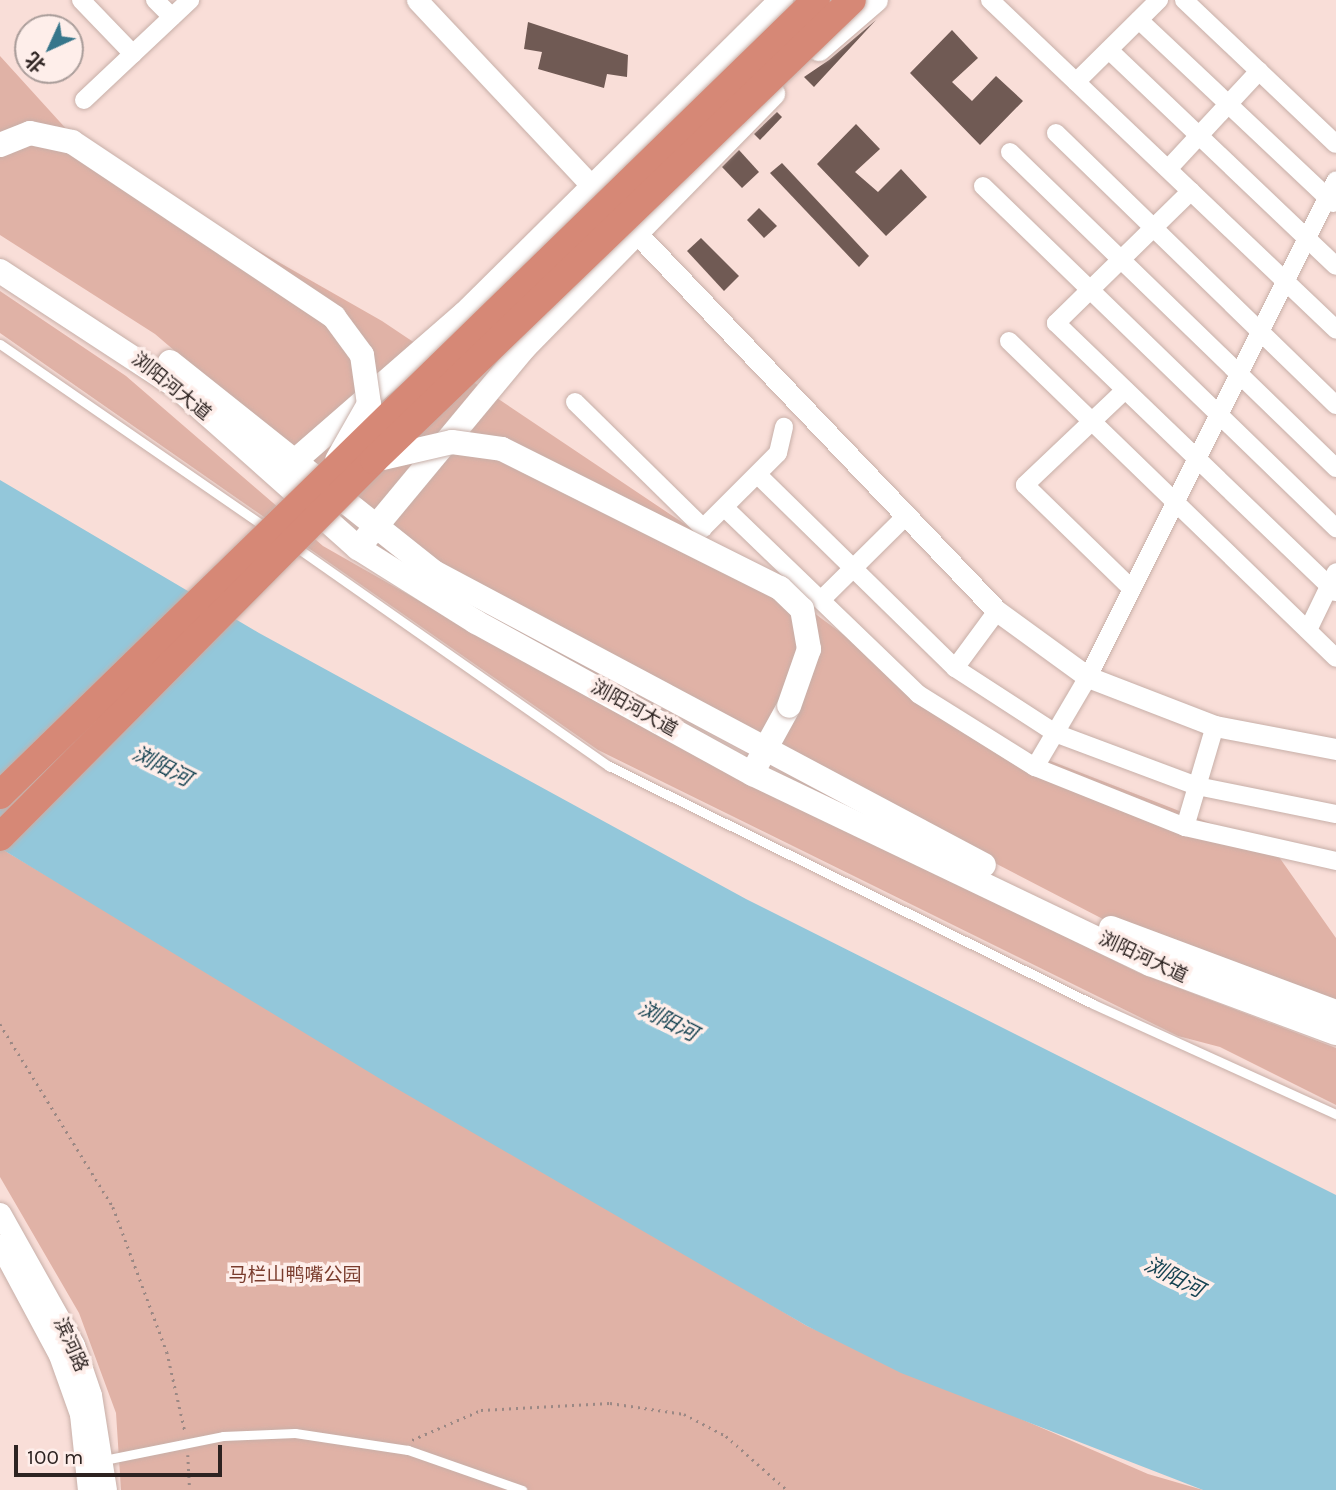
<!DOCTYPE html>
<html>
<head>
<meta charset="utf-8">
<style>
	body { margin:0 }
	#map { position:relative; width:1336px; height:1490px; overflow:hidden; background:#f9ded8; font-family:Karla,"Noto Sans SC",sans-serif }
	div>[style] { position:absolute }
	.green>* { inset:0; background:#e0b2a6 }
	.water>* { inset:0; background:#93c7da }
	.building>* { inset:0; background:#705a54 }
	.path>* { height:2.5px; margin-top:-1.25px; transform-origin:0; background:repeating-linear-gradient(90deg,#9b8884 0 2px,transparent 0 7px) }
	.roads { filter:drop-shadow(0 0 2px #c7afa8) drop-shadow(0 0 2px #c7afa8) }
	.service>* { height:9px; margin:-4.5px; padding:0 4.5px; transform-origin:4.5px; border-radius:4.5px; background:#fff }
	.minor>* { height:18px; margin:-9px; padding:0 9px; transform-origin:9px; border-radius:9px; background:#fff }
	.tertiary>* { height:21px; margin:-10.5px; padding:0 10.5px; transform-origin:10.5px; border-radius:10.5px; background:#fff }
	.secondary>* { height:24px; margin:-12px; padding:0 12px; transform-origin:12px; border-radius:12px; background:#fff }
	.bridges { filter:drop-shadow(0 0 2px #c7afa8) drop-shadow(0 0 2px #c7afa8) }
	.secondary-bridge>* { height:24px; margin:-12px; padding:0 12px; transform-origin:12px; border-radius:12px; background:#fff }
	.trunk-bridge>* { height:28px; margin:-14px; padding:0 14px; transform-origin:14px; border-radius:14px; background:#d68876 }
	span { translate:-50% -50%; white-space:nowrap; text-align:center; line-height:1.15; -webkit-text-stroke:7px #feeeea; paint-order:stroke }
	.street-label { font-size:19px; color:#2d2321 }
	.park-label { font-size:19px; color:#7a3c2d }
	.water-label { font-size:21px; color:#154251; font-style:italic }
	.north { position:absolute; left:14px; top:14px; width:70px; height:70px; box-sizing:border-box; background:#feeeea; border:2px solid #aa9d9a; border-radius:50%; rotate:225deg; font-size:19px; font-weight:700; line-height:28px; text-align:center; color:#2d2321 }
	.north::after { content:''; display:block; margin:auto; width:24px; height:32px; background:#37768b; clip-path:polygon(50% 0,100% 100%,50% 72%,0 100%) }
	.scale { position:absolute; left:14px; top:1445px; width:208px; height:32px; box-sizing:border-box; border:4px solid #2d2321; border-top:0; padding-left:9px; font-size:21px; line-height:24px; white-space:nowrap; color:#2d2321; -webkit-text-stroke:5px #feeeea; paint-order:stroke }
</style>
</head>
<body>
<div id="map">
	<div class="green">
		<div style="clip-path:polygon(0 56px,89px 154px,382px 321px,780px 588px,976px 732px,1272px 847px,1336px 938px,1336px 1001px,1153px 945px,434px 572px,155px 334px,0 235px)"></div>
		<div style="clip-path:polygon(0 291px,126px 376px,323px 546px,611px 710px,896px 853px,1139px 973px,1336px 1048px,1336px 1105px,1220px 1047px,1178px 1036px,598px 750px,0 333px)"></div>
		<div style="clip-path:polygon(0 848px,807px 1326px,1148px 1474px,1203px 1490px,121px 1490px,116px 1413px,79px 1313px,0 1177px)"></div>
	</div>
	<div class="water">
		<div style="clip-path:polygon(0 480px,259px 633px,746px 899px,1336px 1195px,1336px 1490px,1203px 1490px,901px 1373px,807px 1326px,387px 1083px,0 848px)"></div>
	</div>
	<div class="building">
		<div style="clip-path:polygon(876px 20px,814px 87px,804px 77px,829px 60px)"></div>
		<div style="clip-path:polygon(528px 22px,628px 55px,627px 77px,607px 74px,604px 88px,538px 69px,542px 52px,524px 49px)"></div>
		<div style="clip-path:polygon(952px 30px,978px 58px,952px 82px,972px 101px,996px 76px,1023px 101px,980px 145px,910px 73px)"></div>
		<div style="clip-path:polygon(777px 112px,782px 117px,760px 140px,754px 134px)"></div>
		<div style="clip-path:polygon(856px 124px,880px 149px,855px 172px,878px 192px,901px 169px,927px 197px,886px 236px,817px 164px)"></div>
		<div style="clip-path:polygon(739px 150px,759px 172px,742px 188px,722px 167px)"></div>
		<div style="clip-path:polygon(782px 163px,869px 256px,859px 267px,770px 173px)"></div>
		<div style="clip-path:polygon(759px 208px,777px 226px,764px 238px,747px 220px)"></div>
		<div style="clip-path:polygon(701px 238px,739px 276px,724px 291px,687px 251px)"></div>
	</div>
	<div class="path">
		<div style="left:0;top:1024px;width:215px;rotate:58.3deg"></div>
		<div style="left:113px;top:1207px;width:155px;rotate:69.6deg"></div>
		<div style="left:167px;top:1352px;width:81px;rotate:77.2deg"></div>
		<div style="left:412px;top:1440px;width:75px;rotate:-23.5deg"></div>
		<div style="left:481px;top:1410px;width:129px;rotate:-3.1deg"></div>
		<div style="left:610px;top:1403px;width:75px;rotate:8.5deg"></div>
		<div style="left:684px;top:1414px;width:47px;rotate:27.6deg"></div>
		<div style="left:726px;top:1436px;width:81px;rotate:41.5deg"></div>
		<div style="left:188px;top:1455px;width:35px;rotate:87deg"></div>
	</div>
	<div class="roads">
		<div class="service">
			<div style="left:0;top:344px;width:324px;rotate:34.6deg"></div>
			<div style="left:293px;top:545px;width:386px;rotate:35deg"></div>
			<div style="left:609px;top:766px;width:539px;rotate:26.18deg"></div>
			<div style="left:1093px;top:1004px;width:267px;rotate:24.4deg"></div>
			<div style="left:104px;top:1460px;width:121px;rotate:-11.4deg"></div>
			<div style="left:223px;top:1436px;width:72px;rotate:-2.4deg"></div>
			<div style="left:295px;top:1433px;width:114px;rotate:8.6deg"></div>
			<div style="left:408px;top:1450px;width:121px;rotate:19.3deg"></div>
		</div>
		<div class="minor">
			<div style="left:81px;top:0;width:75px;rotate:46.1deg"></div>
			<div style="left:155px;top:0;width:24px;rotate:45deg"></div>
			<div style="left:990px;top:0;width:478px;rotate:43.6deg"></div>
			<div style="left:1184px;top:0;width:209px;rotate:43.5deg"></div>
			<div style="left:1139px;top:20px;width:267px;rotate:43.3deg"></div>
			<div style="left:1109px;top:50px;width:313px;rotate:43.6deg"></div>
			<div style="left:1076px;top:82px;width:117px;rotate:-44.7deg"></div>
			<div style="left:84px;top:100px;width:146px;rotate:-43.3deg"></div>
			<div style="left:1056px;top:133px;width:390px;rotate:44.2deg"></div>
			<div style="left:1010px;top:152px;width:454px;rotate:44.1deg"></div>
			<div style="left:1168px;top:169px;width:134px;rotate:-47.1deg"></div>
			<div style="left:983px;top:186px;width:492px;rotate:44.1deg"></div>
			<div style="left:1191px;top:191px;width:189px;rotate:135.6deg"></div>
			<div style="left:1056px;top:323px;width:388px;rotate:43.9deg"></div>
			<div style="left:1009px;top:341px;width:455px;rotate:44.1deg"></div>
			<div style="left:1125px;top:390px;width:138px;rotate:136.5deg"></div>
			<div style="left:1025px;top:485px;width:149px;rotate:44.2deg"></div>
			<div style="left:575px;top:402px;width:180px;rotate:44.5deg"></div>
			<div style="left:703px;top:528px;width:106px;rotate:-45deg"></div>
			<div style="left:778px;top:453px;width:27px;rotate:-77deg"></div>
			<div style="left:758px;top:475px;width:276px;rotate:44.4deg"></div>
			<div style="left:955px;top:668px;width:119px;rotate:33deg"></div>
			<div style="left:1055px;top:733px;width:152px;rotate:20.5deg"></div>
			<div style="left:1197px;top:786px;width:142px;rotate:11.4deg"></div>
			<div style="left:726px;top:509px;width:267px;rotate:43.9deg"></div>
			<div style="left:918px;top:694px;width:138px;rotate:32deg"></div>
			<div style="left:1035px;top:767px;width:162px;rotate:21.8deg"></div>
			<div style="left:1185px;top:827px;width:155px;rotate:12.7deg"></div>
			<div style="left:821px;top:600px;width:121px;rotate:-44.7deg"></div>
			<div style="left:1308px;top:630px;width:64px;rotate:-64.2deg"></div>
			<div style="left:955px;top:668px;width:71px;rotate:-53.6deg"></div>
			<div style="left:1035px;top:767px;width:104px;rotate:-59.5deg"></div>
			<div style="left:1088px;top:677px;width:555px;rotate:-63.48deg"></div>
			<div style="left:1185px;top:827px;width:105px;rotate:-73.5deg"></div>
		</div>
		<div class="tertiary">
			<div style="left:417px;top:0;width:272px;rotate:46.8deg"></div>
			<div style="left:625px;top:221px;width:539px;rotate:46.35deg"></div>
			<div style="left:997px;top:611px;width:112px;rotate:36deg"></div>
			<div style="left:1088px;top:677px;width:136px;rotate:21.1deg"></div>
			<div style="left:1215px;top:726px;width:123px;rotate:10.8deg"></div>
			<div style="left:0;top:1213px;width:151px;rotate:60.7deg"></div>
			<div style="left:74px;top:1345px;width:53px;rotate:71.2deg"></div>
			<div style="left:91px;top:1395px;width:96px;rotate:81deg"></div>
			<div style="left:0;top:1245px;width:125px;rotate:61.8deg"></div>
			<div style="left:59px;top:1355px;width:63px;rotate:70.4deg"></div>
			<div style="left:80px;top:1414px;width:76px;rotate:84deg"></div>
		</div>
		<div class="secondary">
			<div style="left:819px;top:49px;width:75px;rotate:-40.7deg"></div>
			<div style="left:0;top:271px;width:210px;rotate:33.2deg"></div>
			<div style="left:176px;top:386px;width:244px;rotate:41.7deg"></div>
			<div style="left:358px;top:548px;width:139px;rotate:32.1deg"></div>
			<div style="left:476px;top:622px;width:316px;rotate:28.8deg"></div>
			<div style="left:753px;top:774px;width:440px;rotate:25.6deg"></div>
			<div style="left:1150px;top:964px;width:198px;rotate:20.4deg"></div>
			<div style="left:170px;top:362px;width:337px;rotate:38.5deg"></div>
			<div style="left:434px;top:572px;width:623px;rotate:28.05deg"></div>
			<div style="left:281px;top:473px;width:244px;rotate:-41deg"></div>
			<div style="left:465px;top:313px;width:445px;rotate:-44.7deg"></div>
			<div style="left:363px;top:542px;width:252px;rotate:-50.3deg"></div>
			<div style="left:524px;top:348px;width:356px;rotate:-45.6deg"></div>
			<div style="left:756px;top:766px;width:68px;rotate:-61.2deg"></div>
			<div style="left:1111px;top:928px;width:240px;rotate:20.5deg"></div>
		</div>
	</div>
	<div class="bridges">
		<div class="secondary-bridge">
			<div style="left:0;top:145px;width:32px;rotate:-22deg"></div>
			<div style="left:30px;top:133px;width:43px;rotate:12.1deg"></div>
			<div style="left:72px;top:142px;width:315px;rotate:33.7deg"></div>
			<div style="left:334px;top:317px;width:47px;rotate:53.6deg"></div>
			<div style="left:362px;top:355px;width:49px;rotate:81.9deg"></div>
			<div style="left:369px;top:404px;width:64px;rotate:119.7deg"></div>
			<div style="left:374px;top:460px;width:80px;rotate:-13deg"></div>
			<div style="left:452px;top:442px;width:50px;rotate:8deg"></div>
			<div style="left:502px;top:449px;width:311px;rotate:26.6deg"></div>
			<div style="left:780px;top:588px;width:30px;rotate:44deg"></div>
			<div style="left:802px;top:609px;width:41px;rotate:80.1deg"></div>
			<div style="left:809px;top:649px;width:60px;rotate:109.3deg"></div>
		</div>
		<div class="trunk-bridge">
			<div style="left:0;top:795px;width:1139px;rotate:-44.25deg"></div>
			<div style="left:0;top:837px;width:531px;rotate:-45.23deg"></div>
			<div style="left:374px;top:460px;width:663px;rotate:-43.9deg"></div>
		</div>
	</div>
	<div class="street-label">
		<span style="left:171px;top:387px;rotate:39deg">浏阳河大道</span>
		<span style="left:634px;top:709px;rotate:29deg">浏阳河大道</span>
		<span style="left:1143px;top:958px;rotate:25deg">浏阳河大道</span>
		<span style="left:70px;top:1345px;rotate:66deg">滨河路</span>
	</div>
	<div class="park-label">
		<span style="left:295px;top:1276px">马栏山鸭嘴公园</span>
	</div>
	<div class="water-label">
		<span style="left:162px;top:766px;rotate:27deg">浏阳河</span>
		<span style="left:668px;top:1021px;rotate:27deg">浏阳河</span>
		<span style="left:1174px;top:1277px;rotate:27deg">浏阳河</span>
	</div>
	<div class="north">北</div>
	<div class="scale">100 m</div>
</div>
</body>
</html>
